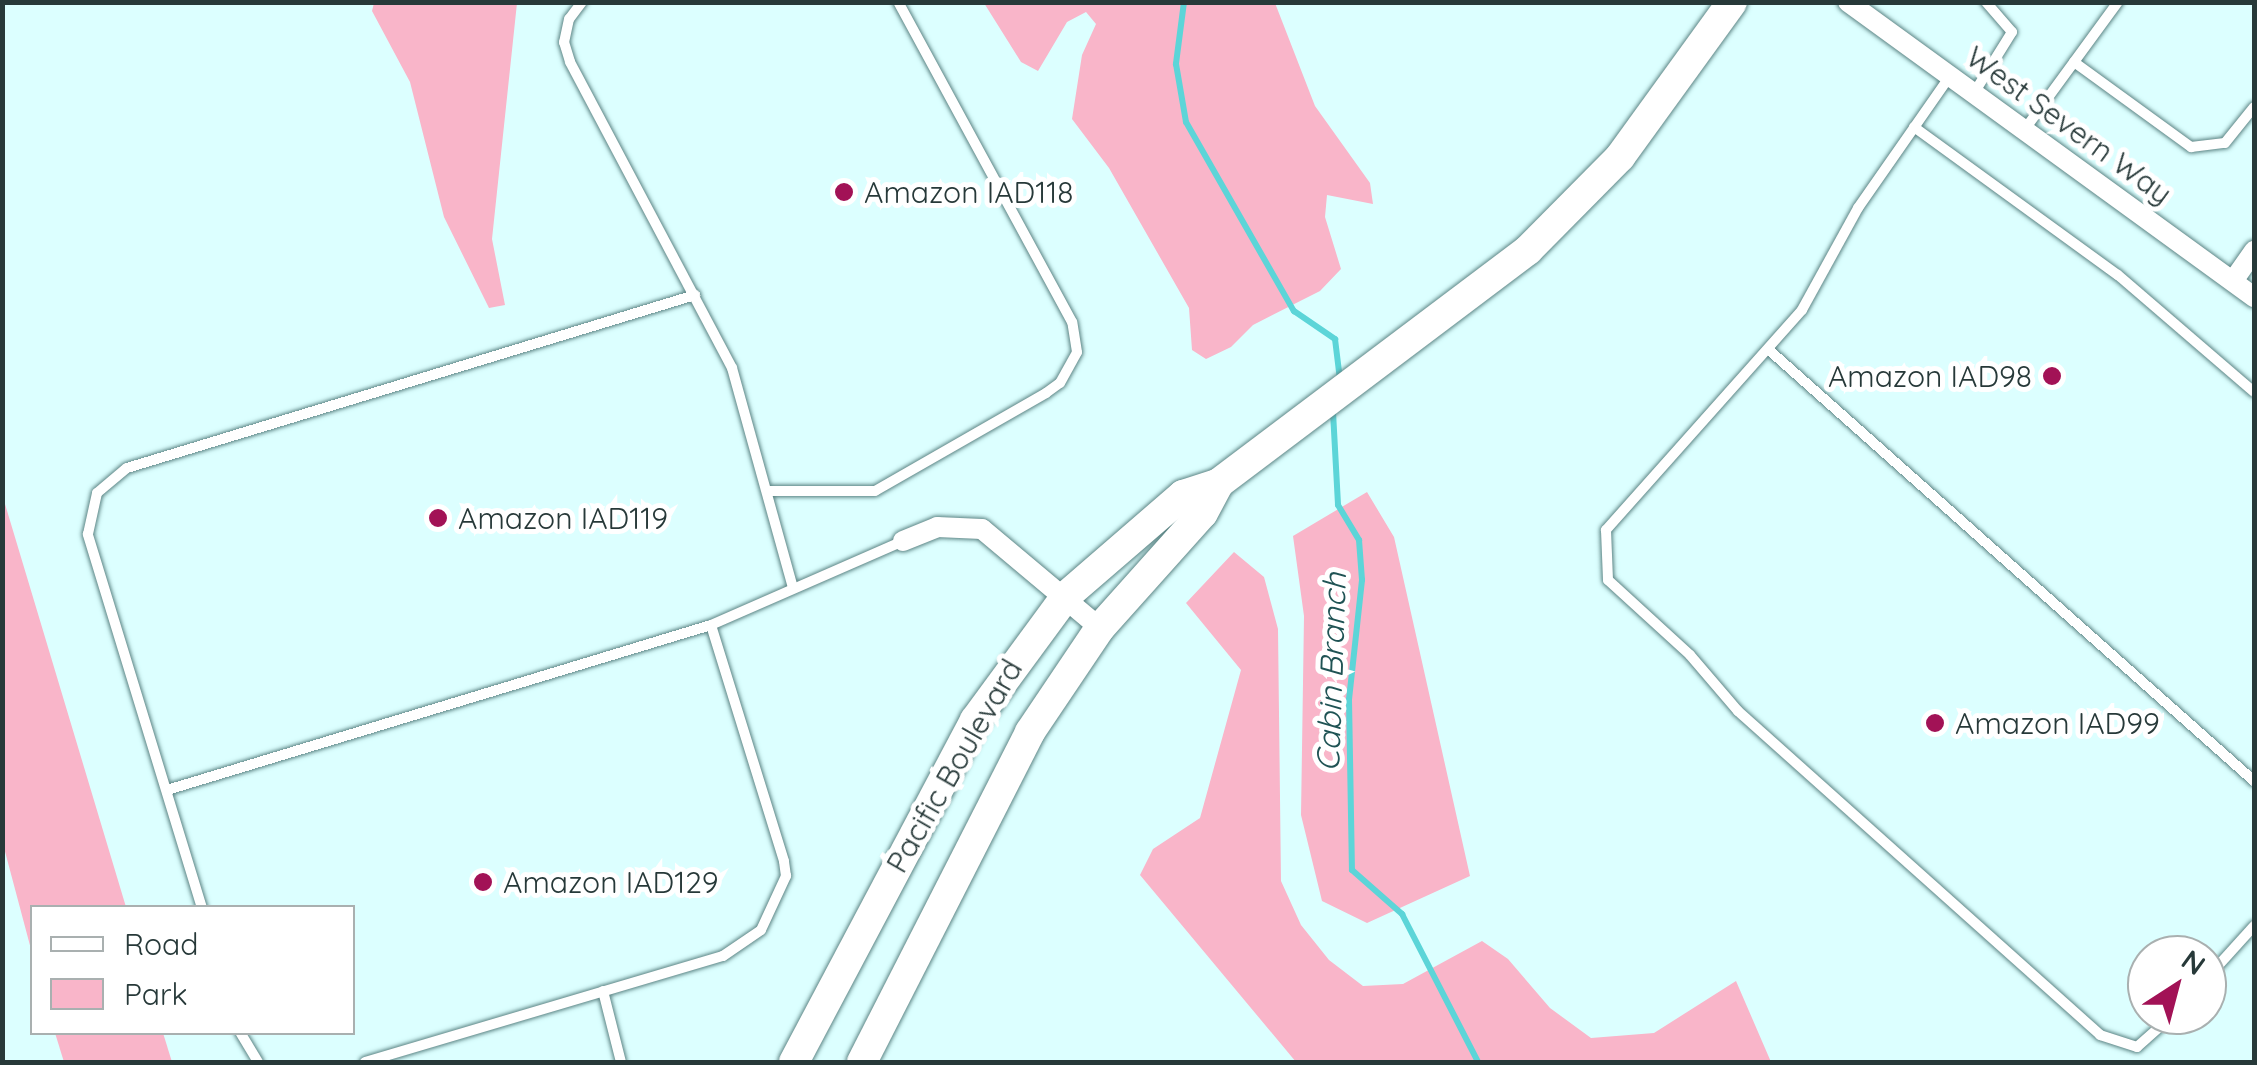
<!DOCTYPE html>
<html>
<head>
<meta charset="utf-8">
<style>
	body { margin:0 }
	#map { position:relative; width:2257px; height:1065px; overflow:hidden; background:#dcffff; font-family:Quicksand,sans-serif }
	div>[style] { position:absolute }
	.green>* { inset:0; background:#f9b5c9 }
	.stream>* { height:6px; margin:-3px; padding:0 3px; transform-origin:3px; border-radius:3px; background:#5cd5d8 }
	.roads { filter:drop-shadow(0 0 2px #5c8585) drop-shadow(0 0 2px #5c8585) }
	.service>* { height:10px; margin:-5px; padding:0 5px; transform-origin:5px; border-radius:5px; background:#fff }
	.minor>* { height:20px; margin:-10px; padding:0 10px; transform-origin:10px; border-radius:10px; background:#fff }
	.secondary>* { height:30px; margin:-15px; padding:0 15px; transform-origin:15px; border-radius:15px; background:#fff }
	.dots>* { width:28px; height:28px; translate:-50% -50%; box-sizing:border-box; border:5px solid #fff; border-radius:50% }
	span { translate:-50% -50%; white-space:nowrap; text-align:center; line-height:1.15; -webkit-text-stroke:10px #fff; paint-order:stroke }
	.street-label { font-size:30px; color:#273939 }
	.poi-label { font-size:30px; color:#273939 }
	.left { translate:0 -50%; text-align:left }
	.right { translate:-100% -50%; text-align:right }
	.water-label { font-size:32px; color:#1f5354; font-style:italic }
	.frame { position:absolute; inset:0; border:5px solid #273939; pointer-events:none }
	.legend { position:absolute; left:30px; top:905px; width:325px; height:130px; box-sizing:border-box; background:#fff; border:2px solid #a9b0b0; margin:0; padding:12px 18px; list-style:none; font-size:30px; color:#273939 }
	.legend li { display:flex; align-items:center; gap:20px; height:50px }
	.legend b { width:50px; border:2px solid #a9b0b0 }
	.north { position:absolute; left:2127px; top:935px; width:100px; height:100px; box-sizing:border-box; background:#fff; border:2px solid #a9b0b0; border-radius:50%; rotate:36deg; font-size:28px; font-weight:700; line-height:40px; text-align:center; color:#273939 }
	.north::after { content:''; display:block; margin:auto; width:35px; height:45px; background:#a21256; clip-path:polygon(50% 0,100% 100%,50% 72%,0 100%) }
</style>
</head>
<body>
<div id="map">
	<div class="green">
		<div style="clip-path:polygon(374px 3px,517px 3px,492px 239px,505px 305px,489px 308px,444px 217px,410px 82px,372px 11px)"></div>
		<div style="clip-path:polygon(984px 3px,1275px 3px,1315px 106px,1370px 183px,1373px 204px,1327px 195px,1325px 217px,1341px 269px,1320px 291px,1253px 325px,1231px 347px,1206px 359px,1192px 350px,1189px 308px,1109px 168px,1072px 119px,1082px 55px,1096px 24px,1086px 12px,1067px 22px,1038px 71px,1021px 62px)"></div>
		<div style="clip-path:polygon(1367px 492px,1394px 537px,1470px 876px,1367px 923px,1322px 901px,1301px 815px,1304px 616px,1293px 536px)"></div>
		<div style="clip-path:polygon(2px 494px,126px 907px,32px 908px,32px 953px,3px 844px)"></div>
		<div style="clip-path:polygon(1234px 552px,1264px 577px,1278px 629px,1281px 881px,1301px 925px,1329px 960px,1363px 986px,1403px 984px,1482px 941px,1508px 959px,1550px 1008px,1591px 1038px,1654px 1033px,1736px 981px,1771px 1062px,1296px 1062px,1140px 875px,1153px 849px,1200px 818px,1241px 670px,1186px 603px)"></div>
		<div style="clip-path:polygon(55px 1033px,163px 1033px,172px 1062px,64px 1062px)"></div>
	</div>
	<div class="stream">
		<div style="left:1184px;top:2px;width:63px;rotate:97.4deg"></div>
		<div style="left:1176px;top:64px;width:59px;rotate:80.2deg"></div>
		<div style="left:1186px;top:122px;width:218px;rotate:60.3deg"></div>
		<div style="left:1294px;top:311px;width:50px;rotate:34.3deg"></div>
		<div style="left:1335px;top:339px;width:41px;rotate:83deg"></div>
		<div style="left:1333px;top:412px;width:93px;rotate:86.9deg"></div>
		<div style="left:1338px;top:505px;width:41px;rotate:59deg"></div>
		<div style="left:1359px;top:540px;width:40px;rotate:85.7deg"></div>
		<div style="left:1362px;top:580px;width:121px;rotate:96.2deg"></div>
		<div style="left:1349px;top:700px;width:170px;rotate:89deg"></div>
		<div style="left:1352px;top:870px;width:67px;rotate:41.3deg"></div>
		<div style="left:1402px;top:914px;width:166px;rotate:62.8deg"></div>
	</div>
	<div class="roads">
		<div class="service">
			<div style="left:582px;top:2px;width:21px;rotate:127deg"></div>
			<div style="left:569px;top:19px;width:24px;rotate:102deg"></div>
			<div style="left:564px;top:42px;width:21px;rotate:73deg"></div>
			<div style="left:570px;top:62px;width:346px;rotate:62.1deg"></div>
			<div style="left:732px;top:368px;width:228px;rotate:74.5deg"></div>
			<div style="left:2074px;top:62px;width:145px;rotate:36deg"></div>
			<div style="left:2191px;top:147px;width:34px;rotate:-7deg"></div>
			<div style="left:2225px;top:143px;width:46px;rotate:-51.1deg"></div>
			<div style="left:1950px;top:76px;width:161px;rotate:124.9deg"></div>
			<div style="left:1858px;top:208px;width:116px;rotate:118.8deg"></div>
			<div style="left:1802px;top:310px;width:295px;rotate:131.7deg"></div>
			<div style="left:1606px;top:530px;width:50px;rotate:87.7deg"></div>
			<div style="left:1608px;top:580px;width:111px;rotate:42.4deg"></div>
			<div style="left:1690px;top:655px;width:74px;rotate:49.4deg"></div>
			<div style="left:1738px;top:711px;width:486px;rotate:41.8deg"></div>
			<div style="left:2100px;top:1035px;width:39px;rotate:18deg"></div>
			<div style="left:2137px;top:1047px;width:48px;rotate:-41.6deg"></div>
			<div style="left:1974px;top:93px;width:72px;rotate:-58.1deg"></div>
			<div style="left:2012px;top:32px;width:40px;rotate:-131deg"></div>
			<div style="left:1914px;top:127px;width:252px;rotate:36deg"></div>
			<div style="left:2118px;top:275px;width:179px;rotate:40.7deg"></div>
			<div style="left:2025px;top:129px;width:157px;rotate:-53.8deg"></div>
			<div style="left:1769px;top:350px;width:649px;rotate:41.63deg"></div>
			<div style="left:767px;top:491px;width:108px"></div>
			<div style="left:875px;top:491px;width:197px;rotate:-29.8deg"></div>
			<div style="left:1046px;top:393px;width:17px;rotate:-36deg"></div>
			<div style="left:1060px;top:383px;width:35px;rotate:-61deg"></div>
			<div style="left:1077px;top:352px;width:30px;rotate:-99deg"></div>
			<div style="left:1072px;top:322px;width:364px;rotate:-118.5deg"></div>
			<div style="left:167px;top:790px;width:568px;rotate:-16.87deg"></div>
			<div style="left:711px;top:625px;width:210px;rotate:-23.6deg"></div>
			<div style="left:202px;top:908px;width:391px;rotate:-107deg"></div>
			<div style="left:88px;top:534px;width:42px;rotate:-77.6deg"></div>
			<div style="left:97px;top:493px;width:39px;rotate:-40deg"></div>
			<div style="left:127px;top:468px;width:594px;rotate:-16.94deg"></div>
			<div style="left:2207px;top:978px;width:70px;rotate:-47.9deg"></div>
			<div style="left:603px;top:991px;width:73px;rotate:75.8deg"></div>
			<div style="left:240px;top:1032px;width:35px;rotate:59deg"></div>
			<div style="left:365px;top:1062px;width:373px;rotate:-16.5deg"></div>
			<div style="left:723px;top:956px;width:46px;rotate:-34.4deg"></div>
			<div style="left:761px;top:930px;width:60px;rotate:-65.2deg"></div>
			<div style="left:786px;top:876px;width:15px;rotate:-98deg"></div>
			<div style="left:784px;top:861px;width:247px;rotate:-107.2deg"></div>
		</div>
		<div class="minor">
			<div style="left:1848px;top:2px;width:502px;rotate:36deg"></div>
			<div style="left:2233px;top:281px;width:37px;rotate:-55deg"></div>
			<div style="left:903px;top:541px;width:37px;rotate:-22deg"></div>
			<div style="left:937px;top:527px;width:45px;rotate:2.5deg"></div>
			<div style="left:982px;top:529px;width:154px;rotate:40deg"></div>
		</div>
		<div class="secondary">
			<div style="left:794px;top:1062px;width:387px;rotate:-62.1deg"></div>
			<div style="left:975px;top:720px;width:154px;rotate:-53.7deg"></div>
			<div style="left:1066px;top:596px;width:155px;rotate:-40.8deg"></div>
			<div style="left:1183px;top:495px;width:38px;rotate:-18deg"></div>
			<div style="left:1219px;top:483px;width:387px;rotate:-37deg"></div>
			<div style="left:1528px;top:250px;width:131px;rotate:-45.3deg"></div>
			<div style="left:1620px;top:157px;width:191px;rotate:-54.1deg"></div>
			<div style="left:862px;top:1062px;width:370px;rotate:-63deg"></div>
			<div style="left:1030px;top:732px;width:125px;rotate:-56.1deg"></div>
			<div style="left:1100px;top:628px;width:154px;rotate:-48.2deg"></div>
			<div style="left:1203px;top:513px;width:34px;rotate:-62deg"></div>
		</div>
	</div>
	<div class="dots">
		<div style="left:844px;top:192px;background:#a21256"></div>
		<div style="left:2052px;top:376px;background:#a21256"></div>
		<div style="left:438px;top:518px;background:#a21256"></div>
		<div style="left:1935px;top:723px;background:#a21256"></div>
		<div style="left:483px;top:882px;background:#a21256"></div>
	</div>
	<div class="street-label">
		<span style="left:2069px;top:125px;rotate:36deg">West Severn Way</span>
		<span style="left:954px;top:766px;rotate:-60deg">Pacific Boulevard</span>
	</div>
	<div class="poi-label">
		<span class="left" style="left:864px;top:192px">Amazon IAD118</span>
		<span class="right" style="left:2032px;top:376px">Amazon IAD98</span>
		<span class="left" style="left:458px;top:518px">Amazon IAD119</span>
		<span class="left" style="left:1955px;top:723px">Amazon IAD99</span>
		<span class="left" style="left:503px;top:882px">Amazon IAD129</span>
	</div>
	<div class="water-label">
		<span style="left:1331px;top:672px;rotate:-88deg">Cabin Branch</span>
	</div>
	<div class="frame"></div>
	<ul class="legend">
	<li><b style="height:12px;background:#fff"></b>Road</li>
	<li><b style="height:28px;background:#f9b5c9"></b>Park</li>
	</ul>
	<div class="north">N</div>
</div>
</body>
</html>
